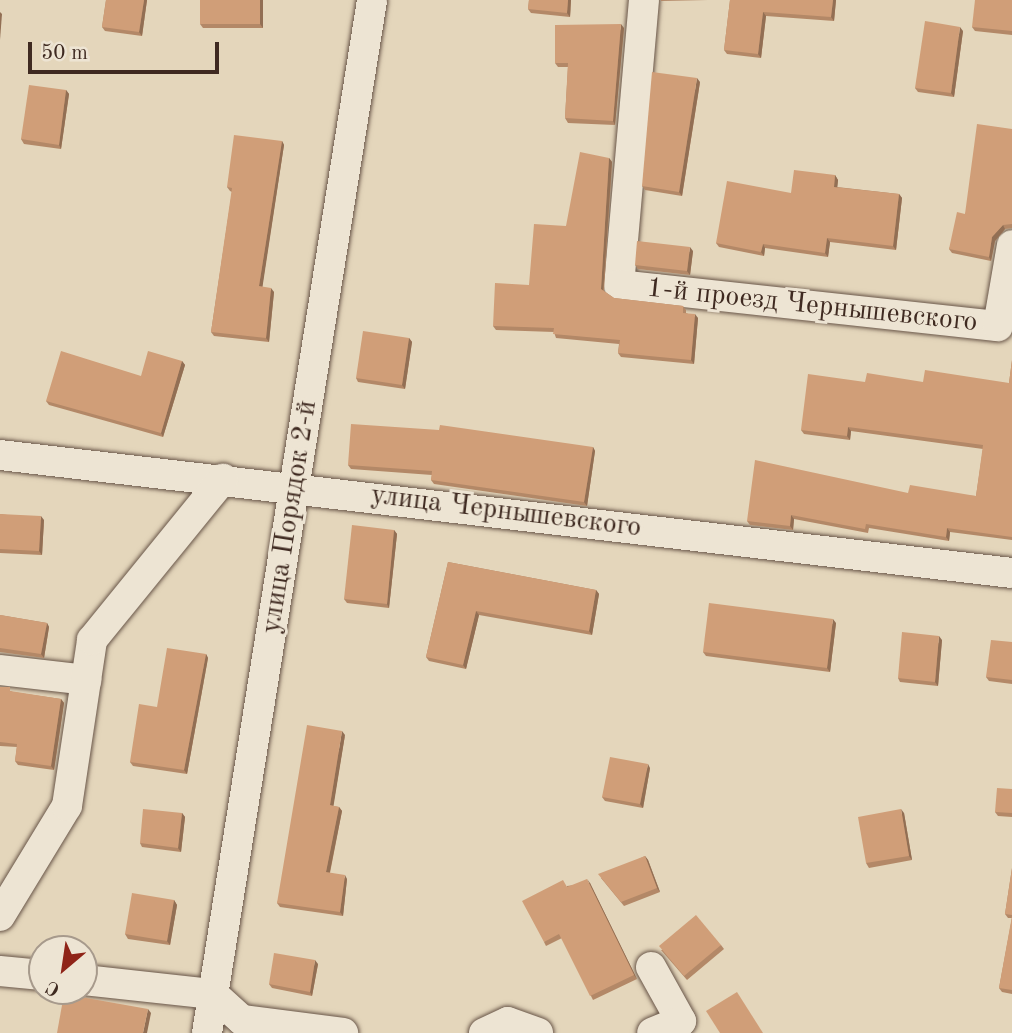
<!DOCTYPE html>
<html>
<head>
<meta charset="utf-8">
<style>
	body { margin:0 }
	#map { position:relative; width:1012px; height:1033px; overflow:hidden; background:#e4d6bb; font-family:"Old Standard TT",serif }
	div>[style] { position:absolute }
	.roads { filter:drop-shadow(0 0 2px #685548) drop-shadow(0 0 2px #685548) }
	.minor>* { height:30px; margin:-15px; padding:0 15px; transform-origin:15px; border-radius:15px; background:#ede4d3 }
	.wall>* { inset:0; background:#b38867 }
	.shaded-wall>* { inset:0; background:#926f54 }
	.building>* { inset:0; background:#d09e78 }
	span { translate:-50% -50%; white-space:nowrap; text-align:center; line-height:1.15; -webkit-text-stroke:6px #ede4d3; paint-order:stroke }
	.street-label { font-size:28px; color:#3f2a21 }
	.north { position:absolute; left:28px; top:935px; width:70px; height:70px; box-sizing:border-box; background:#ede4d3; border:2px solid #a79a8c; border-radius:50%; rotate:209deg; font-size:19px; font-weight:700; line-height:28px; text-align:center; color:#3f2a21 }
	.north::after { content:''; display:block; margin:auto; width:24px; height:32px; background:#8f2418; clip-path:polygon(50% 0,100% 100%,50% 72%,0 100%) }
	.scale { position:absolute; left:28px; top:42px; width:191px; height:32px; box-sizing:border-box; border:4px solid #3f2a21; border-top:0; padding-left:9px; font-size:21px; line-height:24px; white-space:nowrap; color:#3f2a21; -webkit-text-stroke:5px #ede4d3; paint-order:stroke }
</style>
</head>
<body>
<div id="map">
	<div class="roads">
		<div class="minor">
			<div style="left:644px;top:0;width:286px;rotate:95deg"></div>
			<div style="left:619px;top:285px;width:381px;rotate:6.2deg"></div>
			<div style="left:998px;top:326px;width:82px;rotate:-80.2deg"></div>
			<div style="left:0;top:455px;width:1019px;rotate:6.65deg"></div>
			<div style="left:0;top:670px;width:87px;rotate:6.6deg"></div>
			<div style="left:0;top:916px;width:129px;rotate:-58.7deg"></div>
			<div style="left:67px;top:806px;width:168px;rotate:-81.4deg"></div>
			<div style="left:92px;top:640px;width:208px;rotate:-50.9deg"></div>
			<div style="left:651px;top:967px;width:62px;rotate:60.9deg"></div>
			<div style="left:681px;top:1021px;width:31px;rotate:158deg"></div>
			<div style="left:0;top:971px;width:42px;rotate:5.4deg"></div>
			<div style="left:84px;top:980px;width:130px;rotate:6.2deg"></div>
			<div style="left:213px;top:994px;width:39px;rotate:42deg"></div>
			<div style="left:242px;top:1020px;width:102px;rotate:7.3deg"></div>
			<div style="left:207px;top:1033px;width:1046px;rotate:-80.92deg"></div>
			<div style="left:484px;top:1033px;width:26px;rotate:-25deg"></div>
			<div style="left:508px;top:1022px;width:32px;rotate:20deg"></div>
		</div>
	</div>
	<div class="wall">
		<div style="clip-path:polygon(106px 0,147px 0,142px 36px,105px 31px,102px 27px)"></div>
		<div style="clip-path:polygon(263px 0,263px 28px,203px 28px,200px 24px)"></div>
		<div style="clip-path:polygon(529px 0,571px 0,570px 17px,531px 13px,528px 9px)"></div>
		<div style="clip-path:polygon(661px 0,708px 0,661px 1px)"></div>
		<div style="clip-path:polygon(730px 0,836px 0,834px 21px,766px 16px,761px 58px,727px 54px,724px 50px)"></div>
		<div style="clip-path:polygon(1012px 0,1012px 35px,975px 31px,972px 27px)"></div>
		<div style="clip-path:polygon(624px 28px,615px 125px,568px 123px,565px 118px,568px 67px,558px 67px,555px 63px)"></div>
		<div style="clip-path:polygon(963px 31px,954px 97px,918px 92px,915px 88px)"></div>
		<div style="clip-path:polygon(700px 82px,682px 196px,645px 190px,642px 186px)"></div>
		<div style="clip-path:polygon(66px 90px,69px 94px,61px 149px,24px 144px,21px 139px)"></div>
		<div style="clip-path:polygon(1012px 129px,1012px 228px,1005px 229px,995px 241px,991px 261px,952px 253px,949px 249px,965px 214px)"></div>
		<div style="clip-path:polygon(282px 141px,284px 145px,262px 287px,274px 292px,269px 342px,214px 336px,211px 332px,232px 192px,230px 191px,227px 187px)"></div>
		<div style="clip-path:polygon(609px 158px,612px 162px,604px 291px,614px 298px,683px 306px,686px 310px,686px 313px,698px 318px,694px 364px,621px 357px,618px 353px,619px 344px,556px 338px,554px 332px,496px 330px,493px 326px,529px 285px)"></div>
		<div style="clip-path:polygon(835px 175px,838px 180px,837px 187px,899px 194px,902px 198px,896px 250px,830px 242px,828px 257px,765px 248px,764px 256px,719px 247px,716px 243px,791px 193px)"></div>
		<div style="clip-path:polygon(693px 251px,690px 275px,638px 269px,635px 265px)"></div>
		<div style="clip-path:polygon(409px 338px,412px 342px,405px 389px,358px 382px,356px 378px)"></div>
		<div style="clip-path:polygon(1012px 360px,1012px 540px,950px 532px,949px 541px,869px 528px,868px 533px,794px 519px,793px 530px,750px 525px,747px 521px,908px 493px,976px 496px,983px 449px,851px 431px,850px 440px,804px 434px,801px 430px,865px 382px,1009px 383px)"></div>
		<div style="clip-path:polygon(182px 361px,185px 365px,163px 437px,49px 405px,46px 401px,141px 376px)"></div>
		<div style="clip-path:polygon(593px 447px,595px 451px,587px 506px,434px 484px,431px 480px,432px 475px,351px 469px,348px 465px)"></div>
		<div style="clip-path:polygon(0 514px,44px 520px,42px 555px,0 553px)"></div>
		<div style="clip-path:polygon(394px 530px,397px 534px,389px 608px,347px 603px,344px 599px)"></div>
		<div style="clip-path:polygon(448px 562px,596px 590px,599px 594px,592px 635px,479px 615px,466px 669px,429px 661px,426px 657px)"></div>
		<div style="clip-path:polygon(0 615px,47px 623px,49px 627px,44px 658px,0 652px)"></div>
		<div style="clip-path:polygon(836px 623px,830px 672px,706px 656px,703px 652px)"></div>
		<div style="clip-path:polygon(942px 640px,938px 686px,900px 682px,898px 678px)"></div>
		<div style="clip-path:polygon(1012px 642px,1012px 684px,989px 681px,986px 677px)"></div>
		<div style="clip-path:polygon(206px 654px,208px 658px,187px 774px,133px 766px,130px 762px)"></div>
		<div style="clip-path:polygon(0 687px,13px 692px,61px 699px,64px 703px,54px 770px,18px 765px,15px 761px,17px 747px,0 746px)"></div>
		<div style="clip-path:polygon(345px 735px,333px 806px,339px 807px,342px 811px,330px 873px,347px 879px,343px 916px,280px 907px,277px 903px)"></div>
		<div style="clip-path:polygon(650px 768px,643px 808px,605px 801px,602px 797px)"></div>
		<div style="clip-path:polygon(1012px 789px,1012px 817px,998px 816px,995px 812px)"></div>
		<div style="clip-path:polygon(182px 813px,185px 817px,181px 852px,142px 847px,140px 843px)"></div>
		<div style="clip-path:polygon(904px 813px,912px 860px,869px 868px,866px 863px)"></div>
		<div style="clip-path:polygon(645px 856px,648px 860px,660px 892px,624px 906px,601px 878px)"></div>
		<div style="clip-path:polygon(1012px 868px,1012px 994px,1002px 992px,999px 988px,1012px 918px,1008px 918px,1005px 914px)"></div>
		<div style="clip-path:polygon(590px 883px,637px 979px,593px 1000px,562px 938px,546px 946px,544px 942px,567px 886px)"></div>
		<div style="clip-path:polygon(174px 900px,177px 905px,170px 945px,128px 939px,125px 934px)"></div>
		<div style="clip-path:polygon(721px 945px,724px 949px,687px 980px,661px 950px)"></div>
		<div style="clip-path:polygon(318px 964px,312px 996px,272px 988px,269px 984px)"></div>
	</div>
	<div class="shaded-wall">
		<div style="clip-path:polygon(144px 0,147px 0,142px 36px,139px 32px)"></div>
		<div style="clip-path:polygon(260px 0,263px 0,263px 28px,260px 24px)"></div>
		<div style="clip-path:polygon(568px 0,571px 0,570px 17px,567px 13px)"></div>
		<div style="clip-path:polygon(833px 0,836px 0,834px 21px,831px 17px)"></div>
		<div style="clip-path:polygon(0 12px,2px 14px,0 40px)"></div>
		<div style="clip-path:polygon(763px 12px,766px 16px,761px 58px,758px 54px)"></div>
		<div style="clip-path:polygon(621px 24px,624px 28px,615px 125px,613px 121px)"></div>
		<div style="clip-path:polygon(960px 27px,963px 31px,954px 97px,951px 93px)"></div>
		<div style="clip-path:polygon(697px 78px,700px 82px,682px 196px,679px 192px)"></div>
		<div style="clip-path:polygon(66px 90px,69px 94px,61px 149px,59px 145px)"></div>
		<div style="clip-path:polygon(282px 141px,284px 145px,262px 290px,259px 286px)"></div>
		<div style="clip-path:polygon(609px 158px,612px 162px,603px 293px,601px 289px)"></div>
		<div style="clip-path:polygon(835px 175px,838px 180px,837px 191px,834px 187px)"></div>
		<div style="clip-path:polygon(899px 194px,902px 198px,896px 250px,893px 246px)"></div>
		<div style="clip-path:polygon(1003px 225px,1005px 229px,995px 241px,991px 261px,989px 257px,992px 237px)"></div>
		<div style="clip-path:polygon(827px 238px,830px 242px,828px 257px,825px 253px)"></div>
		<div style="clip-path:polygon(763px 244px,765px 248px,764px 256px,761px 252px)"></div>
		<div style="clip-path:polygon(690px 247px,693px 251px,690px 275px,687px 271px)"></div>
		<div style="clip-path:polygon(271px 288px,274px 292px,269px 342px,266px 338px)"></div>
		<div style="clip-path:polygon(695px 314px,698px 318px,694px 364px,691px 360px)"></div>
		<div style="clip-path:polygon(409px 338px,412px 342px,405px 389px,402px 385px)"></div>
		<div style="clip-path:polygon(182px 361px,185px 365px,163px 437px,161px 433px)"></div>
		<div style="clip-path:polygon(848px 427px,851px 431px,850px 440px,847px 436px)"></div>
		<div style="clip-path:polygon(593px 447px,595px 451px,587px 506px,584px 502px)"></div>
		<div style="clip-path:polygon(791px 515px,794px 519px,793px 530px,790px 526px)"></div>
		<div style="clip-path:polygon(41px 516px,44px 520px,42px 555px,39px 551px)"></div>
		<div style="clip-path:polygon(947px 528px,950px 532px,949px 541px,946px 537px)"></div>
		<div style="clip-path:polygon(394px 530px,397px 534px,389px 608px,387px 604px)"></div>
		<div style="clip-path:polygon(596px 590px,599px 594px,592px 635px,589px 631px)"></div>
		<div style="clip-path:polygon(476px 611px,479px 615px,466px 669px,463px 665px)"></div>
		<div style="clip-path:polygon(833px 619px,836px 623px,830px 672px,827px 668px)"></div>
		<div style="clip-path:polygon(47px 623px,49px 627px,44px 658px,41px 654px)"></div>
		<div style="clip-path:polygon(939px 636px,942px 640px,938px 686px,935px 682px)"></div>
		<div style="clip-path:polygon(206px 654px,208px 658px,187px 774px,184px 770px)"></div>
		<div style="clip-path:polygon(61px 699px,64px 703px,54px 770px,51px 766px)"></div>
		<div style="clip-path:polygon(342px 731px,345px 735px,333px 809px,330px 805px)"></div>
		<div style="clip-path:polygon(648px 764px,650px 768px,643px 808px,640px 804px)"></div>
		<div style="clip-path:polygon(339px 807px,342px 811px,329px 876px,326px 872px)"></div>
		<div style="clip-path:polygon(901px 809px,904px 813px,912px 860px,909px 856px)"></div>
		<div style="clip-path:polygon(182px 813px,185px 817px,181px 852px,178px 848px)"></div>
		<div style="clip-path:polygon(645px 856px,648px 860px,660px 892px,657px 888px)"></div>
		<div style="clip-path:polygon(345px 875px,347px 879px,343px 916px,340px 912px)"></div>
		<div style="clip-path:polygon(587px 879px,590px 883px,637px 979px,634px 975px)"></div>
		<div style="clip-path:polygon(174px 900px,177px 905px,170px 945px,167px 941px)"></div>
		<div style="clip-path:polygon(315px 960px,318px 964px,312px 996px,310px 992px)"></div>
		<div style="clip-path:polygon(148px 1009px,151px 1013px,147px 1033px,143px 1033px)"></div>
	</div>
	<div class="building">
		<div style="clip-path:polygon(106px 0,144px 0,139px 32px,102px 27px)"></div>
		<div style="clip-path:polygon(200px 0,260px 0,260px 24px,200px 24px)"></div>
		<div style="clip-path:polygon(529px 0,568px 0,567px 13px,528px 9px)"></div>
		<div style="clip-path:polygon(730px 0,833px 0,831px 17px,763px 12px,758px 54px,724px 50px)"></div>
		<div style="clip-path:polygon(975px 0,1012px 0,1012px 31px,972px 27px)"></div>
		<div style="clip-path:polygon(925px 21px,960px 27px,951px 93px,915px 88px)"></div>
		<div style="clip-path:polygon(621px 24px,613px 121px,565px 118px,568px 63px,555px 63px,555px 25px)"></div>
		<div style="clip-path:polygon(652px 72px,697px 78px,679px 192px,642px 186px)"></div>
		<div style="clip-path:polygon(29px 85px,66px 90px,59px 145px,21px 139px)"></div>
		<div style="clip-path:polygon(977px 124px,1012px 129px,1012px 224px,1003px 225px,992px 237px,989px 257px,949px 249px,957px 212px,965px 214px)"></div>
		<div style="clip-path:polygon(234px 135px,282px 141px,259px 286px,271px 288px,266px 338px,211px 332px,232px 188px,227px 187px)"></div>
		<div style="clip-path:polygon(580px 152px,609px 158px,601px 289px,614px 298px,683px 306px,683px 313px,695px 314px,691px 360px,618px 353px,620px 340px,553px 334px,554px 328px,493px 326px,495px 283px,529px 285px,534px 224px,566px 226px)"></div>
		<div style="clip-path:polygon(794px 170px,835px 175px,834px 187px,899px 194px,893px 246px,827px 238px,825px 253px,763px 244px,761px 252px,716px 243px,727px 181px,791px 193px)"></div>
		<div style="clip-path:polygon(637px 241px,690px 247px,687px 271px,635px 265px)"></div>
		<div style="clip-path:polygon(363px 331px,409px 338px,402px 385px,356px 378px)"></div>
		<div style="clip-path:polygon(61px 351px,141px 376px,148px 351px,182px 361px,161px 433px,46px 401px)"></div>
		<div style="clip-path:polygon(1012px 360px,1012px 537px,947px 528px,946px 537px,866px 524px,865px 529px,791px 515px,790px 526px,747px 521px,755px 460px,908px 493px,910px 485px,976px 496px,983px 445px,848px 427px,847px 436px,801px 430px,808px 374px,865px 382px,867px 373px,923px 382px,925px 370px,1009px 383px)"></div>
		<div style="clip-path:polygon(351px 424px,439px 430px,440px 425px,593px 447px,584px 502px,431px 480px,432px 471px,348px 465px)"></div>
		<div style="clip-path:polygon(0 514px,41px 516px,39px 551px,0 549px)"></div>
		<div style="clip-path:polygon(352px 525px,394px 530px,387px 604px,344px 599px)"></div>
		<div style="clip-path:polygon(448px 562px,596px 590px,589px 631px,476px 611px,463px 665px,426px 657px)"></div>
		<div style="clip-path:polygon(709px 603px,833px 619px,827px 668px,703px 652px)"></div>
		<div style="clip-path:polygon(0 615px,47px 623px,41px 654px,0 648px)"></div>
		<div style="clip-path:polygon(902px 632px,939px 636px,935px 682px,898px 678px)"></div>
		<div style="clip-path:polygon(991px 640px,1012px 642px,1012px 680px,986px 677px)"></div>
		<div style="clip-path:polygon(167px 648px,206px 654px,184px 770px,130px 762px,139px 704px,157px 707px)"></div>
		<div style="clip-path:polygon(0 687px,10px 687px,10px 691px,61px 699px,51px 766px,15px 761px,17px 744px,0 742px)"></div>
		<div style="clip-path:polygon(307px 725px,342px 731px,330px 805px,339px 807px,326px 872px,345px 875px,340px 912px,277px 903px)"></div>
		<div style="clip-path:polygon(610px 757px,648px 764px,640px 804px,602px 797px)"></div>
		<div style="clip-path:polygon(997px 788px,1012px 789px,1012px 813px,995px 812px)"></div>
		<div style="clip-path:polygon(143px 809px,182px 813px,178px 848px,140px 843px)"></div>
		<div style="clip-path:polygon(901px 809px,909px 856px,866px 863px,858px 817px)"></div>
		<div style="clip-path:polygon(645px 856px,657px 888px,621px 902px,598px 874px)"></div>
		<div style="clip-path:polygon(1012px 868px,1012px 915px,1005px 914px)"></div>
		<div style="clip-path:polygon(587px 879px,634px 975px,590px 996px,559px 934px,544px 942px,522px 901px,563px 880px,567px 887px)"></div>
		<div style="clip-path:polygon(132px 893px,174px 900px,167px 941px,125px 934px)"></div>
		<div style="clip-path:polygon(696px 915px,721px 945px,684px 976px,659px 946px)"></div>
		<div style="clip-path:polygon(1012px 916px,1012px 990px,999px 988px)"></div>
		<div style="clip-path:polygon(274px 953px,315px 960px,310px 992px,269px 984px)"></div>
		<div style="clip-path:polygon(737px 992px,763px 1033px,720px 1033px,706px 1011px)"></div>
		<div style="clip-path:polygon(64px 994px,148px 1009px,143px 1033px,57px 1033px)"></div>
	</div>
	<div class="street-label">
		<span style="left:812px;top:306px;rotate:6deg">1-й проезд Чернышевского</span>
		<span style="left:506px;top:512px;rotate:7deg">улица Чернышевского</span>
		<span style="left:290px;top:517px;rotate:-81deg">улица Порядок 2-й</span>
	</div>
	<div class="north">С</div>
	<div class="scale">50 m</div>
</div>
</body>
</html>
